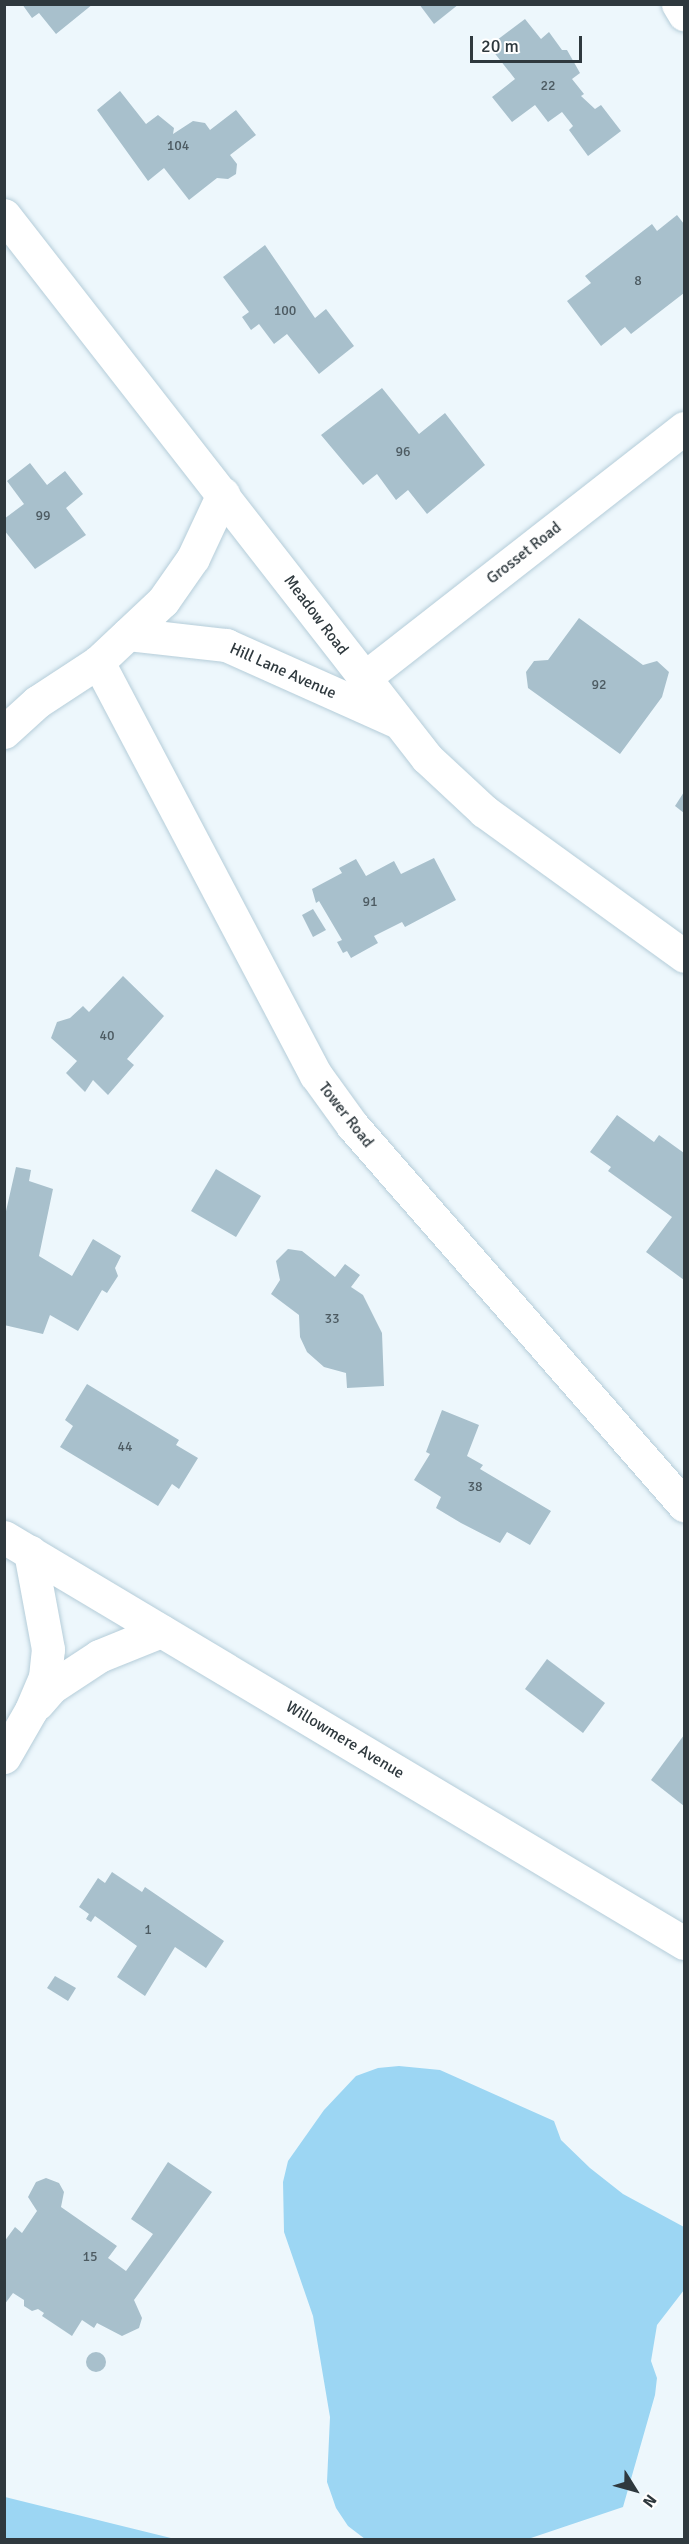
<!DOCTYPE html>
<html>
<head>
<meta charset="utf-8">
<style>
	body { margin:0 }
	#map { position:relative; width:689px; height:2544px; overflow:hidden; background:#edf7fc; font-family:Signika,sans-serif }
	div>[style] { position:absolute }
	.water>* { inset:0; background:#9cd6f3 }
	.building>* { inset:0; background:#a8c0cc }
	.round { border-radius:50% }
	.roads { filter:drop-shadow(0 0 2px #b5cdd9) drop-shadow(0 0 2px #b5cdd9) }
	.minor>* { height:33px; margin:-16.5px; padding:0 16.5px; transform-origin:16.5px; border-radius:16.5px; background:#fff }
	span { translate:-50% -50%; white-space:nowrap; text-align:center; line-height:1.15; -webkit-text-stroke:4.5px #fff; paint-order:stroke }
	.number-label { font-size:14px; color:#4d5b62 }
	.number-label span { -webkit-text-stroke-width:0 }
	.street-label { font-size:16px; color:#2f393e }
	.frame { position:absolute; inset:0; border:6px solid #2f393e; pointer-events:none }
	.north { position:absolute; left:605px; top:2460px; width:60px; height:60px; -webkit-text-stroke:4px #fff; paint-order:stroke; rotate:127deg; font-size:16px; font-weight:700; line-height:24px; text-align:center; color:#2f393e }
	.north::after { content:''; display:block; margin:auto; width:21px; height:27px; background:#2f393e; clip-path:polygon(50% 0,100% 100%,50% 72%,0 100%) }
	.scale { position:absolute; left:470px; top:36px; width:112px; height:27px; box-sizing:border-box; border:3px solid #2f393e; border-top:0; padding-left:8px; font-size:18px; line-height:21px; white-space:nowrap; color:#2f393e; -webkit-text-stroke:4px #fff; paint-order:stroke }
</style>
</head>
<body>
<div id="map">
	<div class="water">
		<div style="clip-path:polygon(399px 2066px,440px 2070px,554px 2121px,561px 2140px,590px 2168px,623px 2194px,684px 2227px,684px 2290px,657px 2325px,651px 2361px,657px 2378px,655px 2395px,623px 2507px,525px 2540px,365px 2539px,348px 2526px,336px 2508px,327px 2482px,330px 2417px,313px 2316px,284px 2232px,283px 2182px,288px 2161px,324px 2110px,356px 2076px,378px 2068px)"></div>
		<div style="clip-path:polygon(5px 2497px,114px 2524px,175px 2539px,5px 2539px)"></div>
	</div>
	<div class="building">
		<div style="clip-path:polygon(22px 4px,93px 4px,56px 34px,39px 13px,32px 18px)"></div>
		<div style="clip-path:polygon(419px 4px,459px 4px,434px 24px)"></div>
		<div style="clip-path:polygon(525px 19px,541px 39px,549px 32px,562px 50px,567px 50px,580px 73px,572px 79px,584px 94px,581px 96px,595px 109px,601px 105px,621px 131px,588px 156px,569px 130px,573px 126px,562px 112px,548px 122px,535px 105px,512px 122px,492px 97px,515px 79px,489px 46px)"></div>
		<div style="clip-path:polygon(120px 91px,146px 124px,158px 115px,174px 128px,173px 134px,193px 121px,205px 123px,210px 130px,236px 110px,256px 135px,230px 155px,237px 164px,236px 174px,228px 179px,217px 178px,189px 200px,164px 168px,148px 181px,97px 110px)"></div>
		<div style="clip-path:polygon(677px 215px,684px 224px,684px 293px,631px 334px,625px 327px,601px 346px,567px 301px,591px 283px,585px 276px,652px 224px,657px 231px)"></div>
		<div style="clip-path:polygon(265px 245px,315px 318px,326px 309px,354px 346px,319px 374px,287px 334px,274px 344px,259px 324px,251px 330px,242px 317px,249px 312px,223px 277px)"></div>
		<div style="clip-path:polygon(382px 388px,419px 434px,445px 413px,485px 465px,427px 514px,408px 490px,396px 500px,377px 474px,363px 485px,321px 435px)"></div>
		<div style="clip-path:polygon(30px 463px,47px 485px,65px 471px,83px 494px,66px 508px,86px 535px,35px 569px,4px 530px,4px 519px,24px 504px,7px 481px)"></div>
		<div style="clip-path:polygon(579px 618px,643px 665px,657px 661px,669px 672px,662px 697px,620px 754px,528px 688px,526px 672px,534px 661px,548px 660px)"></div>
		<div style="clip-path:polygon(684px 792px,684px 813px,675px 806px)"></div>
		<div style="clip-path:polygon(434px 858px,456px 900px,405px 927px,402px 922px,374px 936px,378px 943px,351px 958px,347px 951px,343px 953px,337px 942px,342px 940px,319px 901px,316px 903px,312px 889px,342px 873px,339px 868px,356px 859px,366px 876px,394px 861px,401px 874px)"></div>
		<div style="clip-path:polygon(313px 909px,326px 930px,313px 937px,302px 915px)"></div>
		<div style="clip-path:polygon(123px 976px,164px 1016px,127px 1059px,134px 1065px,108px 1095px,93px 1080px,85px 1092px,66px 1073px,77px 1061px,51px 1038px,57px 1022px,70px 1018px,83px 1006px,89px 1012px)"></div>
		<div style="clip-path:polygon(617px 1115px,654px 1142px,659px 1135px,684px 1153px,684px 1280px,646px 1252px,672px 1217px,608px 1171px,611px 1167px,590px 1152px)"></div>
		<div style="clip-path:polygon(16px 1167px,31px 1170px,29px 1181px,53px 1189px,39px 1256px,72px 1276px,93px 1239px,121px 1256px,115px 1268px,118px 1276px,107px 1293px,102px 1290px,78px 1331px,50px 1315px,43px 1334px,4px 1325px,4px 1220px)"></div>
		<div style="clip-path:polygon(216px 1169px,261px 1196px,236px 1237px,191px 1211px)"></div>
		<div style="clip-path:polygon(288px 1249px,302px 1251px,335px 1277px,345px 1264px,360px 1275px,351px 1287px,363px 1295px,382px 1333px,384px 1386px,347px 1388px,346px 1373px,324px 1367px,307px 1352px,300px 1337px,299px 1315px,271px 1294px,280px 1280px,276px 1261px)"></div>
		<div style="clip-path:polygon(87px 1384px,179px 1440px,176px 1445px,198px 1458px,179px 1489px,172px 1484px,158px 1506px,60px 1447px,73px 1426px,65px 1420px)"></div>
		<div style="clip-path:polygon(442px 1410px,479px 1425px,467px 1456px,483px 1465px,480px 1469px,551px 1511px,530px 1545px,507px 1532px,500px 1543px,461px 1523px,436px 1508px,441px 1497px,414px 1480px,430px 1454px,426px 1452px)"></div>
		<div style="clip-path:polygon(547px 1659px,605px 1703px,583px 1733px,525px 1689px)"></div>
		<div style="clip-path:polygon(684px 1735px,684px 1806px,651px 1780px)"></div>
		<div style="clip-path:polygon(112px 1872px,142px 1892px,145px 1887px,224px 1941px,206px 1968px,175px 1947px,145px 1996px,117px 1977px,137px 1946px,95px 1916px,91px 1922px,86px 1919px,89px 1914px,79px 1907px,98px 1878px,105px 1883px)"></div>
		<div style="clip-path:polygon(55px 1976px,76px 1988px,68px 2001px,47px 1988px)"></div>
		<div style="clip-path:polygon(168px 2162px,212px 2192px,134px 2300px,142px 2318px,139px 2328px,122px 2336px,97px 2323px,94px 2328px,82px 2320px,72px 2336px,42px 2316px,44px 2313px,38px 2309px,32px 2311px,24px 2306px,24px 2300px,13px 2293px,4px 2305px,4px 2242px,15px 2227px,22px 2233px,37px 2211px,28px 2197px,36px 2182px,46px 2178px,59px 2183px,64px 2192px,61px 2207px,117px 2246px,108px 2258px,126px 2271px,153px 2234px,131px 2219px)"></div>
		<div class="round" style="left:86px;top:2352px;width:20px;height:20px"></div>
	</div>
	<div class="roads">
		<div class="minor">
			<div style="left:678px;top:4px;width:12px;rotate:59deg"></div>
			<div style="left:4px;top:215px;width:688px;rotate:52.08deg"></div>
			<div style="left:427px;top:758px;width:78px;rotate:42.9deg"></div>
			<div style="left:484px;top:811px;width:247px;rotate:35.9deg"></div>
			<div style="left:128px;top:634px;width:99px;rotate:6.4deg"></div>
			<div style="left:226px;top:645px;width:184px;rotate:24.1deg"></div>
			<div style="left:98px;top:662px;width:467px;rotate:62.2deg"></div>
			<div style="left:316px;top:1075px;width:62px;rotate:54.2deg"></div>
			<div style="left:352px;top:1125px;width:505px;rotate:48.86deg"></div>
			<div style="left:364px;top:678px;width:406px;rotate:-38deg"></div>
			<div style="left:4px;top:732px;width:45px;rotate:-42.3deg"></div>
			<div style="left:37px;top:702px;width:73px;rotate:-33.3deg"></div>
			<div style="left:98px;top:662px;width:89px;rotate:-43.2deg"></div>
			<div style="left:163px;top:601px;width:52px;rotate:-55.1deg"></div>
			<div style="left:193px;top:558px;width:71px;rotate:-64.9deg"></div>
			<div style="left:4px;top:1537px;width:792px;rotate:30.84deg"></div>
			<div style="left:37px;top:1704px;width:23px;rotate:-49deg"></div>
			<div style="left:52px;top:1687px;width:56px;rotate:-33.4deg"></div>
			<div style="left:99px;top:1656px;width:67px;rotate:-22deg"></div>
			<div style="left:4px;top:1757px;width:54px;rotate:-60.1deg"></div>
			<div style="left:31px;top:1710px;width:36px;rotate:-67deg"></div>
			<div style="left:45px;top:1677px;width:28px;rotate:-84deg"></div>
			<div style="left:48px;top:1649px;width:99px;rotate:-100.5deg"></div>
		</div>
	</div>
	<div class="number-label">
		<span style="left:548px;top:86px">22</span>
		<span style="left:178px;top:146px">104</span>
		<span style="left:638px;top:281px">8</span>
		<span style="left:285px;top:311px">100</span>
		<span style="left:403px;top:452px">96</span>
		<span style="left:43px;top:516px">99</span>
		<span style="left:599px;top:685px">92</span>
		<span style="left:370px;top:902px">91</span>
		<span style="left:107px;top:1036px">40</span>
		<span style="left:332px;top:1319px">33</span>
		<span style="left:125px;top:1447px">44</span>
		<span style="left:475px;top:1487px">38</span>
		<span style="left:148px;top:1930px">1</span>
		<span style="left:90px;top:2257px">15</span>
	</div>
	<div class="street-label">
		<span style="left:524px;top:553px;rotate:-38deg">Grosset Road</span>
		<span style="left:316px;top:615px;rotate:53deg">Meadow Road</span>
		<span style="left:283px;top:671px;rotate:24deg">Hill Lane Avenue</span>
		<span style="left:346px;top:1115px;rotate:52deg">Tower Road</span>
		<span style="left:345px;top:1740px;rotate:31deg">Willowmere Avenue</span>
	</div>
	<div class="frame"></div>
	<div class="north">N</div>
	<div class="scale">20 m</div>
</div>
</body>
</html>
